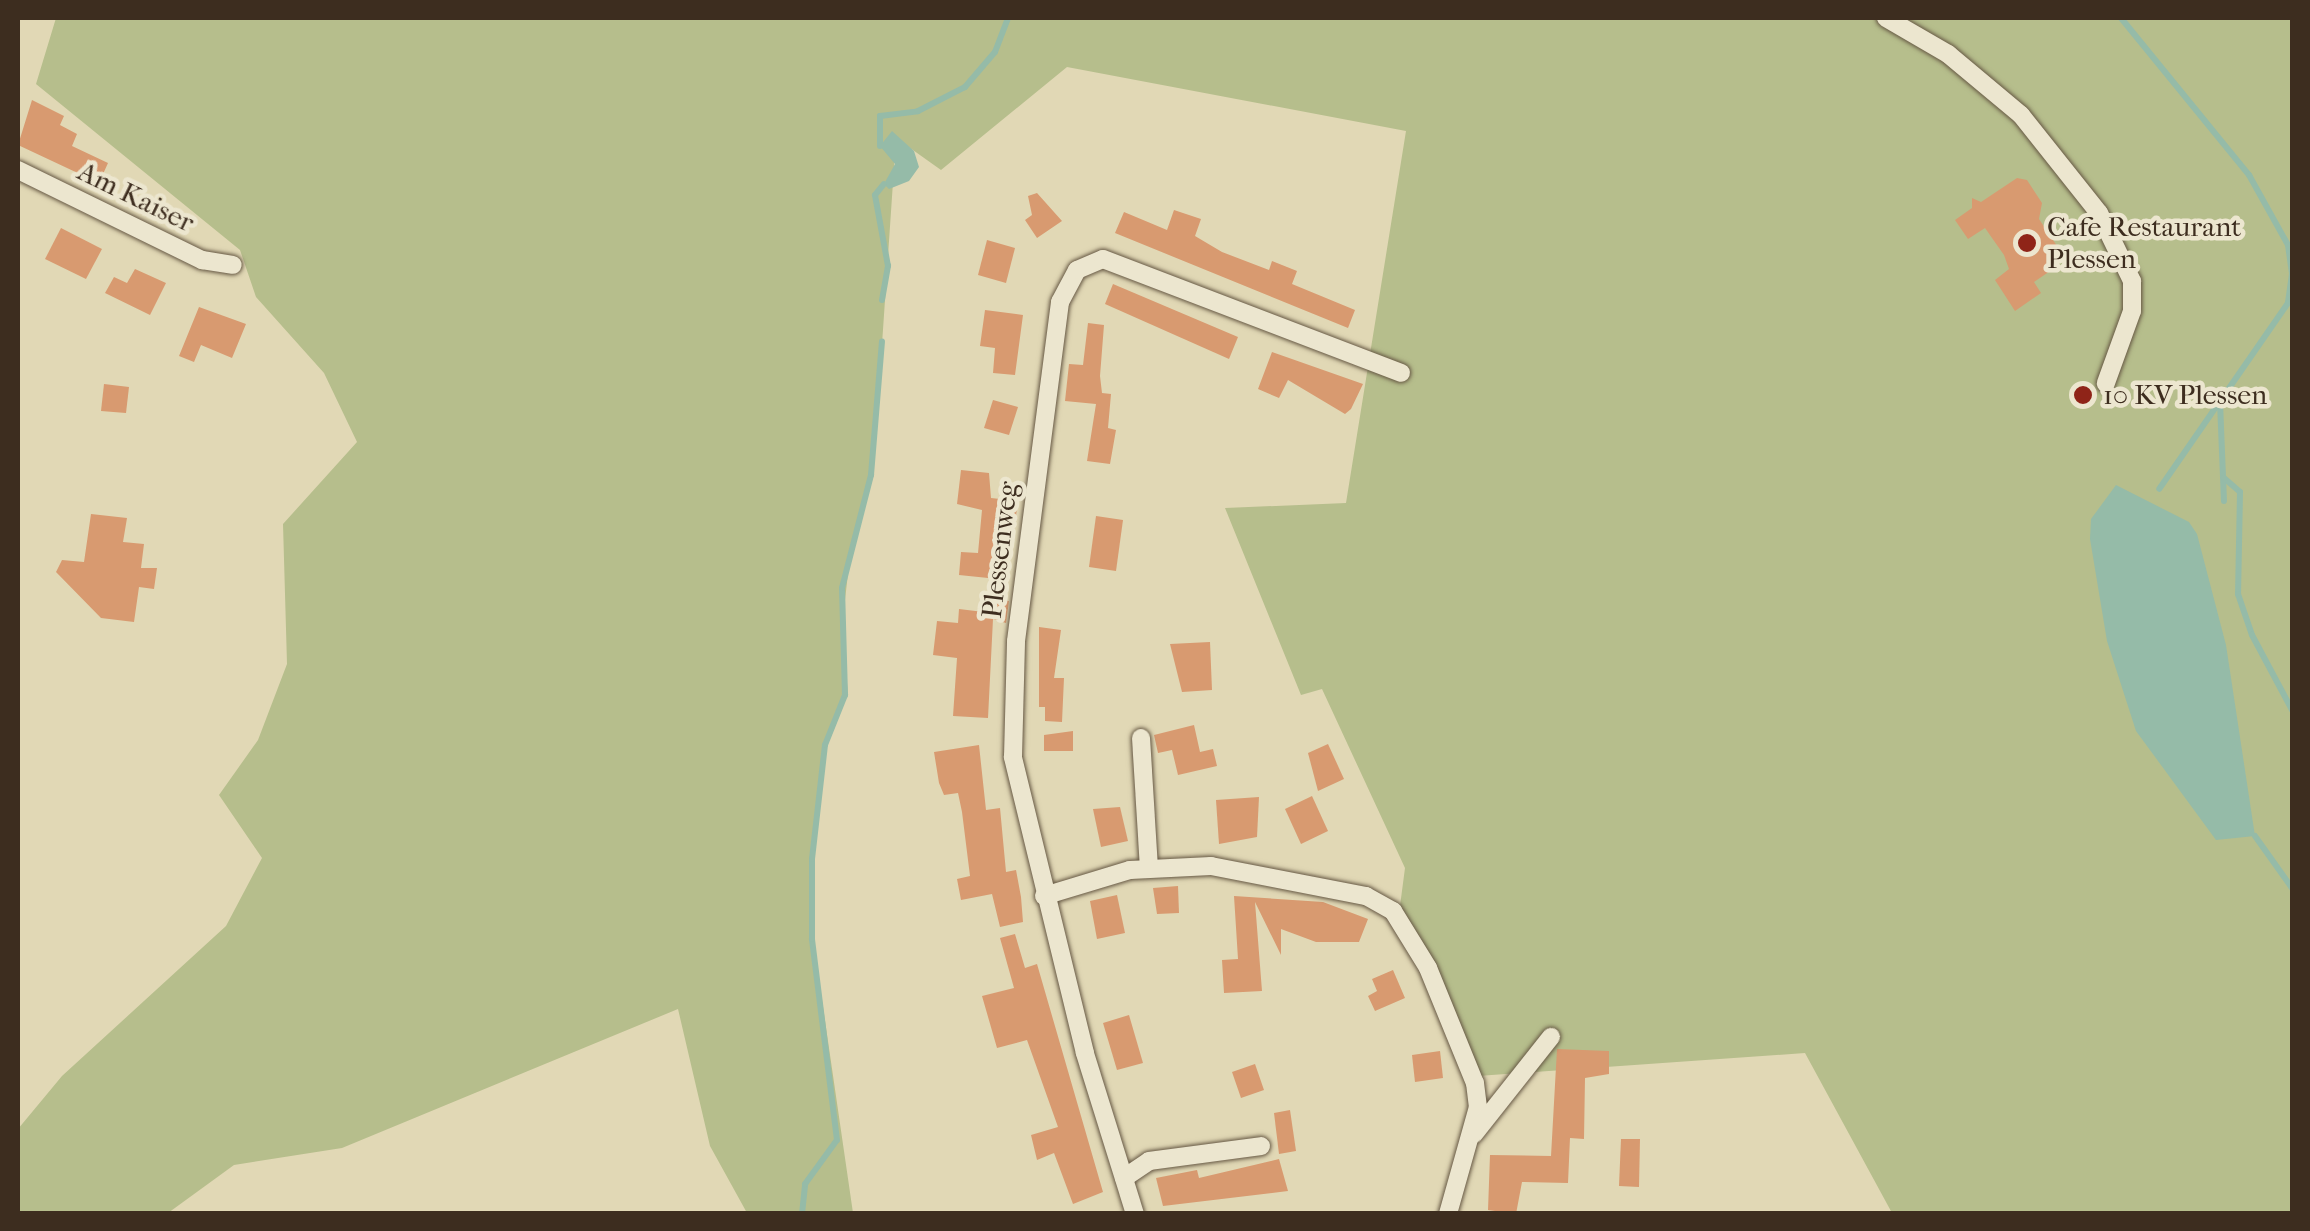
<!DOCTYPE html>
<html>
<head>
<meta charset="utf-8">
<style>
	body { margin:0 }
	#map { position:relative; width:2310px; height:1231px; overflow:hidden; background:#e1d8b5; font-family:"IM FELL French Canon",serif }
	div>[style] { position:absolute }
	.green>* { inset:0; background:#b6be8c }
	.water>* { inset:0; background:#95bba8 }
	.stream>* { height:6px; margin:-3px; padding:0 3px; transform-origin:3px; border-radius:3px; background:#95bba8 }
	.building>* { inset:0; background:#d89a70 }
	.roads { filter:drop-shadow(0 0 2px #665844) drop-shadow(0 0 2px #665844) }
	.minor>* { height:18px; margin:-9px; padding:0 9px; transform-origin:9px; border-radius:9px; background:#ece6cf }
	.dots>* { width:28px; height:28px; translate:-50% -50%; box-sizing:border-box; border:5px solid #ece6cf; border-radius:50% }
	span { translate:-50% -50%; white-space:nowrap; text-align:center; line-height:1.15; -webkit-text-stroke:9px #ece6cf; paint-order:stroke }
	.street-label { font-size:28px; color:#3d2d1f }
	.poi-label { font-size:28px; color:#3d2d1f }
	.left { translate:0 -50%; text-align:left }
	.frame { position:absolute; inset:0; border:20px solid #3d2d1f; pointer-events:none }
</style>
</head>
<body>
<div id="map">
	<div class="green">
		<div style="clip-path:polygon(56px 18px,2292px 18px,2292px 1213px,1892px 1213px,1805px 1053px,1478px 1076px,1400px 906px,1405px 868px,1322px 689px,1301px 695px,1225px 508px,1346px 503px,1406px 131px,1067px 67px,941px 170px,896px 138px,873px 477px,849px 565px,842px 626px,848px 694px,827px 746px,813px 859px,813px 938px,853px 1213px,747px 1213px,710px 1146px,678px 1009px,342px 1148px,234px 1165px,168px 1213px,18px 1214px,18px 1129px,62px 1076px,226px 926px,262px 858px,219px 795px,258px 740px,287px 664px,283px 524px,357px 442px,324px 373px,256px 297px,240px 250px,36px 84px)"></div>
	</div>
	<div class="water">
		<div style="clip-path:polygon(892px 131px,914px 151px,919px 167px,909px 181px,889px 189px,884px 184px,895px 164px,880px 146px)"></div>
		<div style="clip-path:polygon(2116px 485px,2189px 522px,2197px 534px,2226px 645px,2255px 836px,2216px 840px,2136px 731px,2107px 641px,2090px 539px,2091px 519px)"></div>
	</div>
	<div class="stream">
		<div style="left:2121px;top:18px;width:203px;rotate:50.8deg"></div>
		<div style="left:2249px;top:175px;width:80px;rotate:60.9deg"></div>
		<div style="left:2288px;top:245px;width:29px;rotate:82deg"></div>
		<div style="left:2292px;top:274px;width:29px;rotate:98deg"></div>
		<div style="left:2288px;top:303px;width:226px;rotate:124.7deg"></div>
		<div style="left:880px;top:146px;width:30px;rotate:-90deg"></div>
		<div style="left:880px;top:116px;width:38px;rotate:-7deg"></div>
		<div style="left:918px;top:111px;width:53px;rotate:-27.1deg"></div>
		<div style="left:965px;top:87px;width:46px;rotate:-49.4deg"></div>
		<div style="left:995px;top:52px;width:36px;rotate:-69deg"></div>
		<div style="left:882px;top:300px;width:35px;rotate:-80deg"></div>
		<div style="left:888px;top:266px;width:72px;rotate:-100.4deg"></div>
		<div style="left:875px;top:195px;width:14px;rotate:-51deg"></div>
		<div style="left:2220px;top:402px;width:99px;rotate:87.7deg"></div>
		<div style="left:2224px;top:478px;width:21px;rotate:41deg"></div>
		<div style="left:2240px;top:492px;width:102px;rotate:91.1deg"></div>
		<div style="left:2238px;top:594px;width:43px;rotate:71.1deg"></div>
		<div style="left:2252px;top:635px;width:85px;rotate:61.9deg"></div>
		<div style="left:2255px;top:836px;width:64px;rotate:54.6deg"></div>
		<div style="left:802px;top:1214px;width:30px;rotate:-84deg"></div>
		<div style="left:805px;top:1184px;width:54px;rotate:-54deg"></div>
		<div style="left:837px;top:1140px;width:203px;rotate:-97.1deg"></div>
		<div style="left:812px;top:939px;width:80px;rotate:-90deg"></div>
		<div style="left:812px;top:859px;width:115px;rotate:-83.5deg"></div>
		<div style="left:825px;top:745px;width:54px;rotate:-68.2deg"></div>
		<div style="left:845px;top:695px;width:107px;rotate:-91.6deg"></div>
		<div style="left:842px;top:588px;width:117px;rotate:-75.6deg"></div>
		<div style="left:871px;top:475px;width:134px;rotate:-85.3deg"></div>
	</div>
	<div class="building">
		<div style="clip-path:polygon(32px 100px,64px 116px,60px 125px,77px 134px,72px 146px,108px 163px,99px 183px,18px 145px)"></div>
		<div style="clip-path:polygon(2017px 178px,2027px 180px,2042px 203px,2039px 219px,2059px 249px,2048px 256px,2056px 267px,2034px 282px,2041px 293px,2015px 311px,1995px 280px,2009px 269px,2004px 255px,1985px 228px,1968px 239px,1955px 220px,1972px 208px,1972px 198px,1981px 202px)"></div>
		<div style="clip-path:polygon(1037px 193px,1062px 221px,1037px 238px,1025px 220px,1032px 215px,1028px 196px)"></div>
		<div style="clip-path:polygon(1174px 210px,1201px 219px,1195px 236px,1222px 252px,1269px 270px,1272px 261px,1297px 271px,1292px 284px,1355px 310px,1348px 328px,1115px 233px,1124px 212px,1167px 230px)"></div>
		<div style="clip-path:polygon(61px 228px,102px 249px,86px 279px,45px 259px)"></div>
		<div style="clip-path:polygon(987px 240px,1015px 248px,1006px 283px,978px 275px)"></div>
		<div style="clip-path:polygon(135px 269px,166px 283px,150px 315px,105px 293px,114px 277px,127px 283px)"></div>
		<div style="clip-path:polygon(1113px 284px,1238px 337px,1229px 359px,1105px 304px)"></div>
		<div style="clip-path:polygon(199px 307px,246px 324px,232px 358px,201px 345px,194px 362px,179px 356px)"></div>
		<div style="clip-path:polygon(985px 310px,1023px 315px,1015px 375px,993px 373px,995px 348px,980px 346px)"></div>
		<div style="clip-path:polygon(1088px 323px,1104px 325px,1100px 376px,1102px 393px,1111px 394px,1108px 428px,1116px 430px,1110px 464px,1087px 461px,1096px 404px,1065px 401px,1069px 364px,1083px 365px)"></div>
		<div style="clip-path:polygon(1272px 352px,1363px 384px,1351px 409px,1345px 414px,1288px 380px,1279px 398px,1258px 389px)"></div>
		<div style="clip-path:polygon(104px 384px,129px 387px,126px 413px,101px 411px)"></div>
		<div style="clip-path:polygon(993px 400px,1018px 407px,1009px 435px,984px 428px)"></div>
		<div style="clip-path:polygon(961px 470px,989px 473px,991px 498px,1018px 501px,1015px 523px,1004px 522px,998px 579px,959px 575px,961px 552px,978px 553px,982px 510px,957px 504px)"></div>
		<div style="clip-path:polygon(91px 514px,127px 518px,123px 542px,144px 544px,141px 568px,157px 568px,154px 589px,139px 587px,134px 622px,101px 618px,56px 572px,62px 560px,84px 562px)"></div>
		<div style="clip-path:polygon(1096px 516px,1123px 520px,1116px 571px,1089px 567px)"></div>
		<div style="clip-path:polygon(994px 599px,1009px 601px,1006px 623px,993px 619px,988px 718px,953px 716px,957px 658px,933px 655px,937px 621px,958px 623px,959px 609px,992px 613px)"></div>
		<div style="clip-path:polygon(1039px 627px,1061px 630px,1054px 678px,1064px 678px,1062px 722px,1045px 721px,1045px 707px,1039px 707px)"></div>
		<div style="clip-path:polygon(1210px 642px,1212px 690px,1182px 692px,1170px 644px)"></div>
		<div style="clip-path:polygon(1194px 725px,1200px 752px,1213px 749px,1217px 766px,1178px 775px,1172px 750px,1158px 753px,1154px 735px)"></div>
		<div style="clip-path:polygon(1073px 731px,1073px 751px,1044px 751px,1044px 735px)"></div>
		<div style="clip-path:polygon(1328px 744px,1344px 779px,1318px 791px,1308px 753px)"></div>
		<div style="clip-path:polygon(979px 745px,986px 810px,1000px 808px,1006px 872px,1016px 870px,1021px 897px,1023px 922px,1000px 927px,992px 894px,961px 900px,957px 879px,970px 876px,962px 812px,958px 793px,944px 795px,939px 783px,934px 752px)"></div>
		<div style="clip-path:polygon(1312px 796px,1328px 831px,1301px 844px,1285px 809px)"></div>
		<div style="clip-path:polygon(1259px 797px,1257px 837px,1219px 844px,1216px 800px)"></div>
		<div style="clip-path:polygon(1120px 807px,1128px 841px,1101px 847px,1093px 809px)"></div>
		<div style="clip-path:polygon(1178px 886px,1179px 913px,1157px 914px,1153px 888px)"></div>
		<div style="clip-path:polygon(1117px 895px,1125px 933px,1097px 939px,1090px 901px)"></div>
		<div style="clip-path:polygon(1234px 896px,1323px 902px,1368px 919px,1359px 942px,1316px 942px,1281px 929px,1281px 955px,1255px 902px,1262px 991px,1224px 993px,1222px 960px,1238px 959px)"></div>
		<div style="clip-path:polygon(1015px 934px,1025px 968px,1037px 964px,1103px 1192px,1073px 1204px,1054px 1153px,1037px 1160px,1031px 1135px,1058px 1127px,1027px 1040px,997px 1048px,982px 996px,1014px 988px,1000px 938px)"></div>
		<div style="clip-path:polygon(1393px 970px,1405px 998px,1375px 1011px,1368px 996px,1377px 991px,1372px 979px)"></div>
		<div style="clip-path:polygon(1129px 1015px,1143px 1063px,1117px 1070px,1103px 1023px)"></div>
		<div style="clip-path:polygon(1557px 1049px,1609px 1051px,1609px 1074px,1585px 1078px,1584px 1139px,1570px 1138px,1568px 1183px,1522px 1182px,1516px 1214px,1488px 1210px,1490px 1155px,1551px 1156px)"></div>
		<div style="clip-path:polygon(1440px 1051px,1443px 1078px,1415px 1082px,1412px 1055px)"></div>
		<div style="clip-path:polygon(1255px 1064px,1264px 1090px,1241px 1098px,1232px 1072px)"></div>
		<div style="clip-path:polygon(1290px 1110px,1296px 1151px,1279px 1154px,1274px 1113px)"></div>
		<div style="clip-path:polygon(1621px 1139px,1640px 1139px,1639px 1187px,1619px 1186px)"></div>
		<div style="clip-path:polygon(1279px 1159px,1288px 1191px,1163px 1206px,1156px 1178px,1197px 1170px,1199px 1178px)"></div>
	</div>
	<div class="roads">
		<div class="minor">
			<div style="left:1886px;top:18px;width:72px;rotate:30.1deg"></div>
			<div style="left:1948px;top:54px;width:95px;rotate:39.9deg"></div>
			<div style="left:2021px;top:115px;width:125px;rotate:51.5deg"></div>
			<div style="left:2099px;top:213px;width:76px;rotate:64.1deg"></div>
			<div style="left:2132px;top:281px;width:30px;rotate:90deg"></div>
			<div style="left:2132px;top:311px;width:77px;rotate:109.9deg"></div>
			<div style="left:18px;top:170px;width:205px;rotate:26.1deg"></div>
			<div style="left:202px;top:260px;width:31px;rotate:9deg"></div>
			<div style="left:1141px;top:738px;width:130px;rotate:86.5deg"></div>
			<div style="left:1044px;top:896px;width:90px;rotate:-16.8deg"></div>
			<div style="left:1130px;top:870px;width:81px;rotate:-2.8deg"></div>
			<div style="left:1211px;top:866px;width:158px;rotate:11deg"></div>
			<div style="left:1366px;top:896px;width:31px;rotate:29deg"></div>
			<div style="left:1393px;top:911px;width:67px;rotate:58.4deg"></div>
			<div style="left:1428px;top:968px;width:124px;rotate:67.8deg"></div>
			<div style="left:1475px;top:1083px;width:24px;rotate:83deg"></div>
			<div style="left:1478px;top:1107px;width:111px;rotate:105.7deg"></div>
			<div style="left:1474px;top:1134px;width:124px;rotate:-51.6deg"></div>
			<div style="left:1124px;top:1178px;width:30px;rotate:-34deg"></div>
			<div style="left:1149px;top:1161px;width:113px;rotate:-7.6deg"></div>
			<div style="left:1135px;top:1214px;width:169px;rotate:-107.3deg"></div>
			<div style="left:1085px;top:1053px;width:305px;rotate:-103.7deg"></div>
			<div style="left:1013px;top:757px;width:116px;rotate:-88.5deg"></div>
			<div style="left:1016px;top:641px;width:342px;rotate:-82.6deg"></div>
			<div style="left:1060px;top:302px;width:36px;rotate:-62deg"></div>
			<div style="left:1077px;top:270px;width:28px;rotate:-23deg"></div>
			<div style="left:1103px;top:259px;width:319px;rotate:20.9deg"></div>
		</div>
	</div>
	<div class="dots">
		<div style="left:2027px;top:243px;background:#8f2418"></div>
		<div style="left:2083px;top:395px;background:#8f2418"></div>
	</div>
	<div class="street-label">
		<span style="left:136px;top:197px;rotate:26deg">Am Kaiser</span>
		<span style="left:1000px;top:550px;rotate:-83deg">Plessenweg</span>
	</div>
	<div class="poi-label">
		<span class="left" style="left:2047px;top:243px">Cafe Restaurant<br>Plessen</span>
		<span class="left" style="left:2103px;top:395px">10 KV Plessen</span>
	</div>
	<div class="frame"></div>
</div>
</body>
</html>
